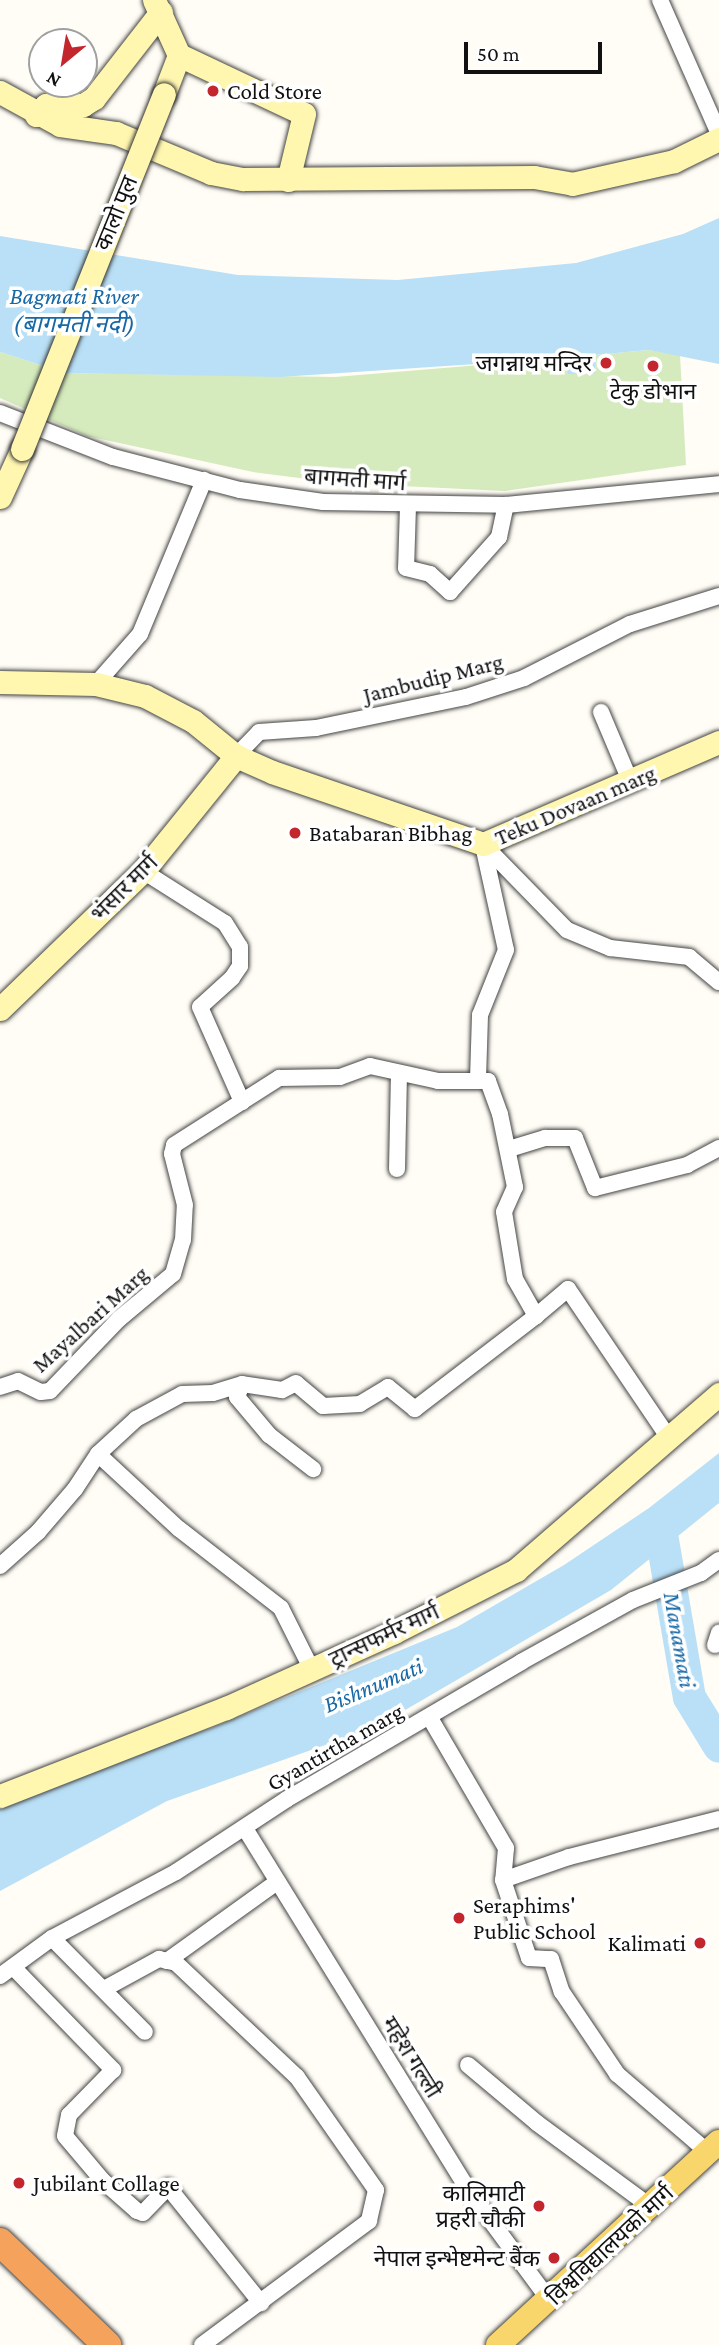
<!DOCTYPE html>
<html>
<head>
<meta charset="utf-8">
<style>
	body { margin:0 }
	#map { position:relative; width:719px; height:2345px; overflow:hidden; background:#fffdf5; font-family:"Crimson Pro","Noto Sans Devanagari",serif }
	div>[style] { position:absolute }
	.green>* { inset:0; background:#d5ebbd }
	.water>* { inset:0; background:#b9e0f7 }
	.river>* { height:33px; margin:-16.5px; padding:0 16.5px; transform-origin:16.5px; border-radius:16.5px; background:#b9e0f7 }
	.roads { filter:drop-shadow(0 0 2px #444) drop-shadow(0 0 2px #444) }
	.street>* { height:16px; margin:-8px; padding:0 8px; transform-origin:8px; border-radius:8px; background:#fff }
	.secondary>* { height:23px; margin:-11.5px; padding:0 11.5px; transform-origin:11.5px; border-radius:11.5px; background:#fff6b0 }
	.primary>* { height:24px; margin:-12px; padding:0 12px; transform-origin:12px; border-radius:12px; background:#f9d66b }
	.highway>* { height:28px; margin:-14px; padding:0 14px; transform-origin:14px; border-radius:14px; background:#f5a25d }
	.bridges { filter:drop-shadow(0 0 2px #333) drop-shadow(0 0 2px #333) }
	.secondary-bridge>* { height:23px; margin:-11.5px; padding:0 11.5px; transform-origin:11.5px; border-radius:11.5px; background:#fff6b0 }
	.dots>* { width:19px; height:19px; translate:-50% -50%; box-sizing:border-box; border:4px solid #fff; border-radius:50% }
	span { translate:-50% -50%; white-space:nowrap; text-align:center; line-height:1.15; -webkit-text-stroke:7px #fff; paint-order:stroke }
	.poi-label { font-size:23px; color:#111 }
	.left { translate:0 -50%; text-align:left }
	.right { translate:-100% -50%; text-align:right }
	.street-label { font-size:23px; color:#111 }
	.water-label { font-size:24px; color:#1768a6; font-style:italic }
	.north { position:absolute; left:28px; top:28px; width:70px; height:70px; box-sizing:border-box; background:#fff; border:2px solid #a0a0a0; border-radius:50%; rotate:210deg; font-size:19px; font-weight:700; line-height:28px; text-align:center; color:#111 }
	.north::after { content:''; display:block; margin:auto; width:24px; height:32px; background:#c4262e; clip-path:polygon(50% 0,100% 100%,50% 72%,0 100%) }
	.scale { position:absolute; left:464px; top:42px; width:138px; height:32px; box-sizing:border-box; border:4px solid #111; border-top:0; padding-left:9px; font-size:21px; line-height:24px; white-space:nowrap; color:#111; -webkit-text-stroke:5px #fff; paint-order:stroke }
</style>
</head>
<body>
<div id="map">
	<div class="green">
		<div style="clip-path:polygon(649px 350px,680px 355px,686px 465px,505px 491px,339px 483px,253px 472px,87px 436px,0 398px,0 352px,66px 373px,335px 377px,565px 358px,596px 373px,594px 355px)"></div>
	</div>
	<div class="water">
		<div style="clip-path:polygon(719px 218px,719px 364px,649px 350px,594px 355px,596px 373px,568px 374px,565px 358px,280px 377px,66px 373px,0 352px,0 236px,238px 275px,398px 280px,576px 263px,683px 234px)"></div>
		<div style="clip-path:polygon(719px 1453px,719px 1503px,611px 1590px,376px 1727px,167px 1801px,0 1891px,0 1807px,82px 1772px,209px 1729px,457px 1627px,564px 1565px,649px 1508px)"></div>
	</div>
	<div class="river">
		<div style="left:660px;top:1528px;width:171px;rotate:80.3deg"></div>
		<div style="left:689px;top:1697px;width:57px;rotate:58.5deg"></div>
	</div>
	<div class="roads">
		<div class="street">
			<div style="left:660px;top:0;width:146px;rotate:66.2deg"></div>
			<div style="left:0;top:413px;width:121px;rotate:21.3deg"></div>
			<div style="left:113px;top:457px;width:131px;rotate:14.6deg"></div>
			<div style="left:240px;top:490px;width:84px;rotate:8.2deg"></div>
			<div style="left:323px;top:502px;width:183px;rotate:0.9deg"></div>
			<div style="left:506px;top:505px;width:214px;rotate:-5.6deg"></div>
			<div style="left:408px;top:506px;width:62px;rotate:91.8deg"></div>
			<div style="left:406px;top:568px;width:25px;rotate:14deg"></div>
			<div style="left:430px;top:574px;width:27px;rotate:42deg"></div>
			<div style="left:450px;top:592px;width:74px;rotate:-48.3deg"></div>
			<div style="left:499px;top:537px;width:33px;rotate:-78deg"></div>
			<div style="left:96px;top:684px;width:67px;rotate:-48.7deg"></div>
			<div style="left:140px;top:634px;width:167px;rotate:-67.4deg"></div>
			<div style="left:601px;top:712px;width:77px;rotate:67.1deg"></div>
			<div style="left:236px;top:756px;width:33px;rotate:-46deg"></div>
			<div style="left:259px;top:732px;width:57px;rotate:-4deg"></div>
			<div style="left:316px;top:728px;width:153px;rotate:-11.7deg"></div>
			<div style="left:466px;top:697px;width:61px;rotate:-18.1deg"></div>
			<div style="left:524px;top:678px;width:119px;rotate:-27deg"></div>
			<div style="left:630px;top:624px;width:93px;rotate:-17.5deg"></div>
			<div style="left:483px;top:844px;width:120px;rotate:45.7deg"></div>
			<div style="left:567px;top:930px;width:47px;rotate:22.7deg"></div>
			<div style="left:610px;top:948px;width:80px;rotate:6.5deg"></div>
			<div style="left:689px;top:957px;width:39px;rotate:40deg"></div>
			<div style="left:143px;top:871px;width:97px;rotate:32.4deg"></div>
			<div style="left:225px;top:923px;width:28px;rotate:58deg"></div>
			<div style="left:240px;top:947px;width:19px;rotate:90deg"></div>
			<div style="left:240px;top:966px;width:14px;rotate:124deg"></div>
			<div style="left:232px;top:978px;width:43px;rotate:137.8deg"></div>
			<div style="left:200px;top:1007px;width:104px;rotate:66.1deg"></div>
			<div style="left:478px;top:1079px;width:64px;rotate:-88.2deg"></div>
			<div style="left:480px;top:1015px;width:70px;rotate:-68.2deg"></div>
			<div style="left:506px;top:950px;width:107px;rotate:-102.4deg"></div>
			<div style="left:509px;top:1149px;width:38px;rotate:-17deg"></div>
			<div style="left:545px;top:1138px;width:30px"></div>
			<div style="left:575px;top:1138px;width:54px;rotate:68.2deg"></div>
			<div style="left:595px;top:1188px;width:95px;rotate:-14deg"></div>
			<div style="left:687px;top:1165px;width:36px;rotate:-28deg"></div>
			<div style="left:397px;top:1169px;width:95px;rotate:-88.8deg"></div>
			<div style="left:536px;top:1316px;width:42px;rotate:-40.2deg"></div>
			<div style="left:568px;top:1289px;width:176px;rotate:55.9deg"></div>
			<div style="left:0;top:1387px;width:19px;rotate:-18deg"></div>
			<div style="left:18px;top:1381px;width:25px;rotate:26deg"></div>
			<div style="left:41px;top:1392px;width:9px;rotate:-6deg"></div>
			<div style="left:50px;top:1391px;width:100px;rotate:-46.2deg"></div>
			<div style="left:119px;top:1319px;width:70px;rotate:-39.8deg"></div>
			<div style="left:173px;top:1274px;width:35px;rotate:-74deg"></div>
			<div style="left:183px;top:1240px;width:35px;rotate:-87deg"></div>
			<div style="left:185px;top:1205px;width:53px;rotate:-104.3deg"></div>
			<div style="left:172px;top:1154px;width:9px;rotate:-77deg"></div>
			<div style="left:174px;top:1145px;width:125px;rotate:-32.5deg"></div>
			<div style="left:279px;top:1078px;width:61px;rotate:-0.9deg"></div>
			<div style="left:340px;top:1077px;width:32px;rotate:-20deg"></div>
			<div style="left:370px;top:1066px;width:70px;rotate:12.4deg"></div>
			<div style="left:438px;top:1081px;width:50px"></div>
			<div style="left:488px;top:1081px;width:35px;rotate:70deg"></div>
			<div style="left:500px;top:1114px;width:75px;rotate:78.4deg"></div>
			<div style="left:515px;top:1187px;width:27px;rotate:114deg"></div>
			<div style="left:504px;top:1212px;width:68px;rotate:80.7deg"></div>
			<div style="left:515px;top:1279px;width:43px;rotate:60.4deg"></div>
			<div style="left:536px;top:1316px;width:153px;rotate:142.5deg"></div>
			<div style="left:415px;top:1409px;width:35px;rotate:-141deg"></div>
			<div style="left:388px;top:1387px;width:33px;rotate:149deg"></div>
			<div style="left:360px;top:1404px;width:37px;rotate:177deg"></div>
			<div style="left:323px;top:1406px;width:35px;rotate:-140deg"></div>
			<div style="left:296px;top:1383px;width:16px;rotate:153deg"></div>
			<div style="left:282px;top:1390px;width:40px;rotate:-171.5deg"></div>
			<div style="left:0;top:1566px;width:51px;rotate:-41.8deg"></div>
			<div style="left:38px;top:1532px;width:57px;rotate:-49.3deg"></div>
			<div style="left:75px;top:1489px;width:42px;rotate:-56.7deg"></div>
			<div style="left:715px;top:1645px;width:13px;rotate:-72deg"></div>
			<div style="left:311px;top:1668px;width:67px;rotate:-116.6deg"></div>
			<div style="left:281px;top:1608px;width:129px;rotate:-142.2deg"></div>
			<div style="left:179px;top:1529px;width:110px;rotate:-137.2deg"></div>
			<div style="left:98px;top:1454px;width:52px;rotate:-42.6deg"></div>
			<div style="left:136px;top:1419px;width:52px;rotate:-28.5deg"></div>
			<div style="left:182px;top:1394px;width:31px;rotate:-2deg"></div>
			<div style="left:213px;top:1393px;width:30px;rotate:-17deg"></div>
			<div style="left:242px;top:1384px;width:14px;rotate:111deg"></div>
			<div style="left:237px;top:1397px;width:50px;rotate:49.9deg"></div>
			<div style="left:269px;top:1435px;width:56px;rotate:37.7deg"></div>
			<div style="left:430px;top:1718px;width:151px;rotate:59.7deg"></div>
			<div style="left:506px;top:1848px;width:32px;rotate:95deg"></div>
			<div style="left:503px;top:1880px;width:82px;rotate:71.6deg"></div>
			<div style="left:529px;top:1958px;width:22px;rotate:3deg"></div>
			<div style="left:551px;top:1959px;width:35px;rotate:72deg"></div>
			<div style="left:562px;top:1992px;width:99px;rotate:56.1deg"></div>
			<div style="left:617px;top:2074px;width:123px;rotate:40.7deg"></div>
			<div style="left:246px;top:1830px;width:428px;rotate:58.3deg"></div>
			<div style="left:471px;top:2194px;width:133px;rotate:53.6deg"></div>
			<div style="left:503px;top:1880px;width:70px;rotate:-19.2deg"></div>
			<div style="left:569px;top:1857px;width:155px;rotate:-14.2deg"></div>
			<div style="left:52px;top:1938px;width:132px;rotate:45.3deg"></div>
			<div style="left:167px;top:1961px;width:135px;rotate:-35.7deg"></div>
			<div style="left:13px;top:1967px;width:144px;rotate:45.8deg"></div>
			<div style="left:113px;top:2070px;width:63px;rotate:134.4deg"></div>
			<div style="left:69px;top:2115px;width:21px;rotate:101deg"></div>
			<div style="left:65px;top:2136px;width:59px;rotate:49.8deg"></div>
			<div style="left:103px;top:2181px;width:45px;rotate:41.4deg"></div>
			<div style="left:137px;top:2211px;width:6px;rotate:18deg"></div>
			<div style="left:143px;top:2213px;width:36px;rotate:-46deg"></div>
			<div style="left:168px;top:2187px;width:149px;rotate:51.3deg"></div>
			<div style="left:0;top:1976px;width:64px;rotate:-36.2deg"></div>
			<div style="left:52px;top:1938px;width:140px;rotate:-28deg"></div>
			<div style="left:176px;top:1872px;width:133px;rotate:-33.3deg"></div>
			<div style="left:287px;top:1799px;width:271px;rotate:-30.3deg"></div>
			<div style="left:521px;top:1662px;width:128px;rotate:-29deg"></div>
			<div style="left:633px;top:1600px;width:73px;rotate:-21.7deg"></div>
			<div style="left:701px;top:1573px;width:22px;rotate:-36deg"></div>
			<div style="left:104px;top:1989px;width:63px;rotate:-28.6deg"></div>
			<div style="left:159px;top:1959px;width:17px;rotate:13deg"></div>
			<div style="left:176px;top:1963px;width:166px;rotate:43.3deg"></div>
			<div style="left:297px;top:2077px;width:138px;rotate:55deg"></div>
			<div style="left:376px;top:2190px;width:32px;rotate:103deg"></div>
			<div style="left:369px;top:2221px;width:208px;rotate:143.4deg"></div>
			<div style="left:468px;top:2065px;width:90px;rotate:40deg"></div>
			<div style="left:537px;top:2123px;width:142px;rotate:36.4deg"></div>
		</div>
		<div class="secondary">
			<div style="left:154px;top:0;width:60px;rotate:65.6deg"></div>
			<div style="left:179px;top:55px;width:42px;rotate:111deg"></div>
			<div style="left:179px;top:55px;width:138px;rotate:25.3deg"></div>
			<div style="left:304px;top:114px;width:68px;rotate:103.6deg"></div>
			<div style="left:0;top:92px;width:68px;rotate:28.8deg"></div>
			<div style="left:60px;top:125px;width:57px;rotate:8.1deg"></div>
			<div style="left:116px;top:133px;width:103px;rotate:22.8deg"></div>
			<div style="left:211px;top:173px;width:33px;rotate:11deg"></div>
			<div style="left:243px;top:179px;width:291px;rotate:-0.4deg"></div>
			<div style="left:534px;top:177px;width:39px;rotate:10deg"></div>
			<div style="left:572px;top:184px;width:105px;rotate:-12.7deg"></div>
			<div style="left:674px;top:161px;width:50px;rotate:-26.1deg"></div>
			<div style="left:36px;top:115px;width:14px;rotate:-45deg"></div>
			<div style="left:46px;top:105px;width:37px"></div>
			<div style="left:83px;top:105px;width:13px;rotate:-32deg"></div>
			<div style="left:94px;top:98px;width:109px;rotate:-52.1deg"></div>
			<div style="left:0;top:497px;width:53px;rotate:-65.4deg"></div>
			<div style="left:0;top:682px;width:96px;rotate:1.2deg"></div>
			<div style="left:96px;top:684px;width:50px;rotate:13.8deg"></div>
			<div style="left:145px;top:696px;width:54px;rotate:27.5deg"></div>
			<div style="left:193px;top:721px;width:55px;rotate:39.1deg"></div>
			<div style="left:236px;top:756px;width:39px;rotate:24deg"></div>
			<div style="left:272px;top:772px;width:223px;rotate:18.8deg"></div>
			<div style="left:483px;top:844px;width:257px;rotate:-23.4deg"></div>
			<div style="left:0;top:1009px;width:199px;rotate:-44deg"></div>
			<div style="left:143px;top:871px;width:148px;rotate:-51deg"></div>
			<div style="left:0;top:1796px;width:243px;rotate:-21.3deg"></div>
			<div style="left:226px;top:1708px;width:184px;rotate:-24.3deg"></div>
			<div style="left:394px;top:1632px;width:137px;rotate:-26.9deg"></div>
			<div style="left:516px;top:1570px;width:269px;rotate:-40.9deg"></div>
		</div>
		<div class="primary">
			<div style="left:498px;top:2345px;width:300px;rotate:-42.6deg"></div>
		</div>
		<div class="highway">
			<div style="left:0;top:2242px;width:149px;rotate:43.9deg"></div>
		</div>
	</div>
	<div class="bridges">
		<div class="secondary-bridge">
			<div style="left:22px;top:449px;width:382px;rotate:-68.2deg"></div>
		</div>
	</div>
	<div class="dots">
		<div style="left:213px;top:91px;background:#c4262e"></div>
		<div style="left:606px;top:363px;background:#c4262e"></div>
		<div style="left:653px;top:366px;background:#c4262e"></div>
		<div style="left:295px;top:833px;background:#c4262e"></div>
		<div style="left:459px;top:1918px;background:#c4262e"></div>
		<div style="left:700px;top:1943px;background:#c4262e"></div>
		<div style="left:19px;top:2183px;background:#c4262e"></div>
		<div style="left:539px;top:2206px;background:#c4262e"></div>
		<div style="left:554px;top:2258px;background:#c4262e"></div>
	</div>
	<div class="poi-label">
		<span class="left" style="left:227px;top:91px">Cold Store</span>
		<span class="right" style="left:592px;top:363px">जगन्नाथ मन्दिर</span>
		<span style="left:653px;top:391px">टेकु डोभान</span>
		<span class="left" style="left:309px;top:833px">Batabaran Bibhag</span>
		<span class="left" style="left:473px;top:1918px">Seraphims'<br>Public School</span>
		<span class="right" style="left:686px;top:1943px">Kalimati</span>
		<span class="left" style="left:33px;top:2183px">Jubilant Collage</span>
		<span class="right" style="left:525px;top:2206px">कालिमाटी<br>प्रहरी चौकी</span>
		<span class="right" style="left:540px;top:2258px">नेपाल इन्भेष्टमेन्ट बैंक</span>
	</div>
	<div class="street-label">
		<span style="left:116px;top:213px;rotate:-68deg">कालो पुल</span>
		<span style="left:355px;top:479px;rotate:4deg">बागमती मार्ग</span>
		<span style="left:433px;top:678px;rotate:-14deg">Jambudip Marg</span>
		<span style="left:575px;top:805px;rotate:-23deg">Teku Dovaan marg</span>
		<span style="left:124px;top:888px;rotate:-45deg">भंसार मार्ग</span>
		<span style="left:90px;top:1319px;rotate:-42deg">Mayalbari Marg</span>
		<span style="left:384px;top:1635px;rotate:-25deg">ट्रान्सफर्मर मार्ग</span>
		<span style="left:335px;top:1747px;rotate:-30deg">Gyantirtha marg</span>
		<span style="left:412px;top:2057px;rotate:58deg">महेश गल्ली</span>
		<span style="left:610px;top:2245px;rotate:-43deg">विश्वविद्यालयको मार्ग</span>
	</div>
	<div class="water-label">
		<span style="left:74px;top:310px">Bagmati River<br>(बागमती नदी)</span>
		<span style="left:680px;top:1640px;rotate:80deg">Manamati</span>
		<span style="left:373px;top:1685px;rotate:-23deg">Bishnumati</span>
	</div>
	<div class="north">N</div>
	<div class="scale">50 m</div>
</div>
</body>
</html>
